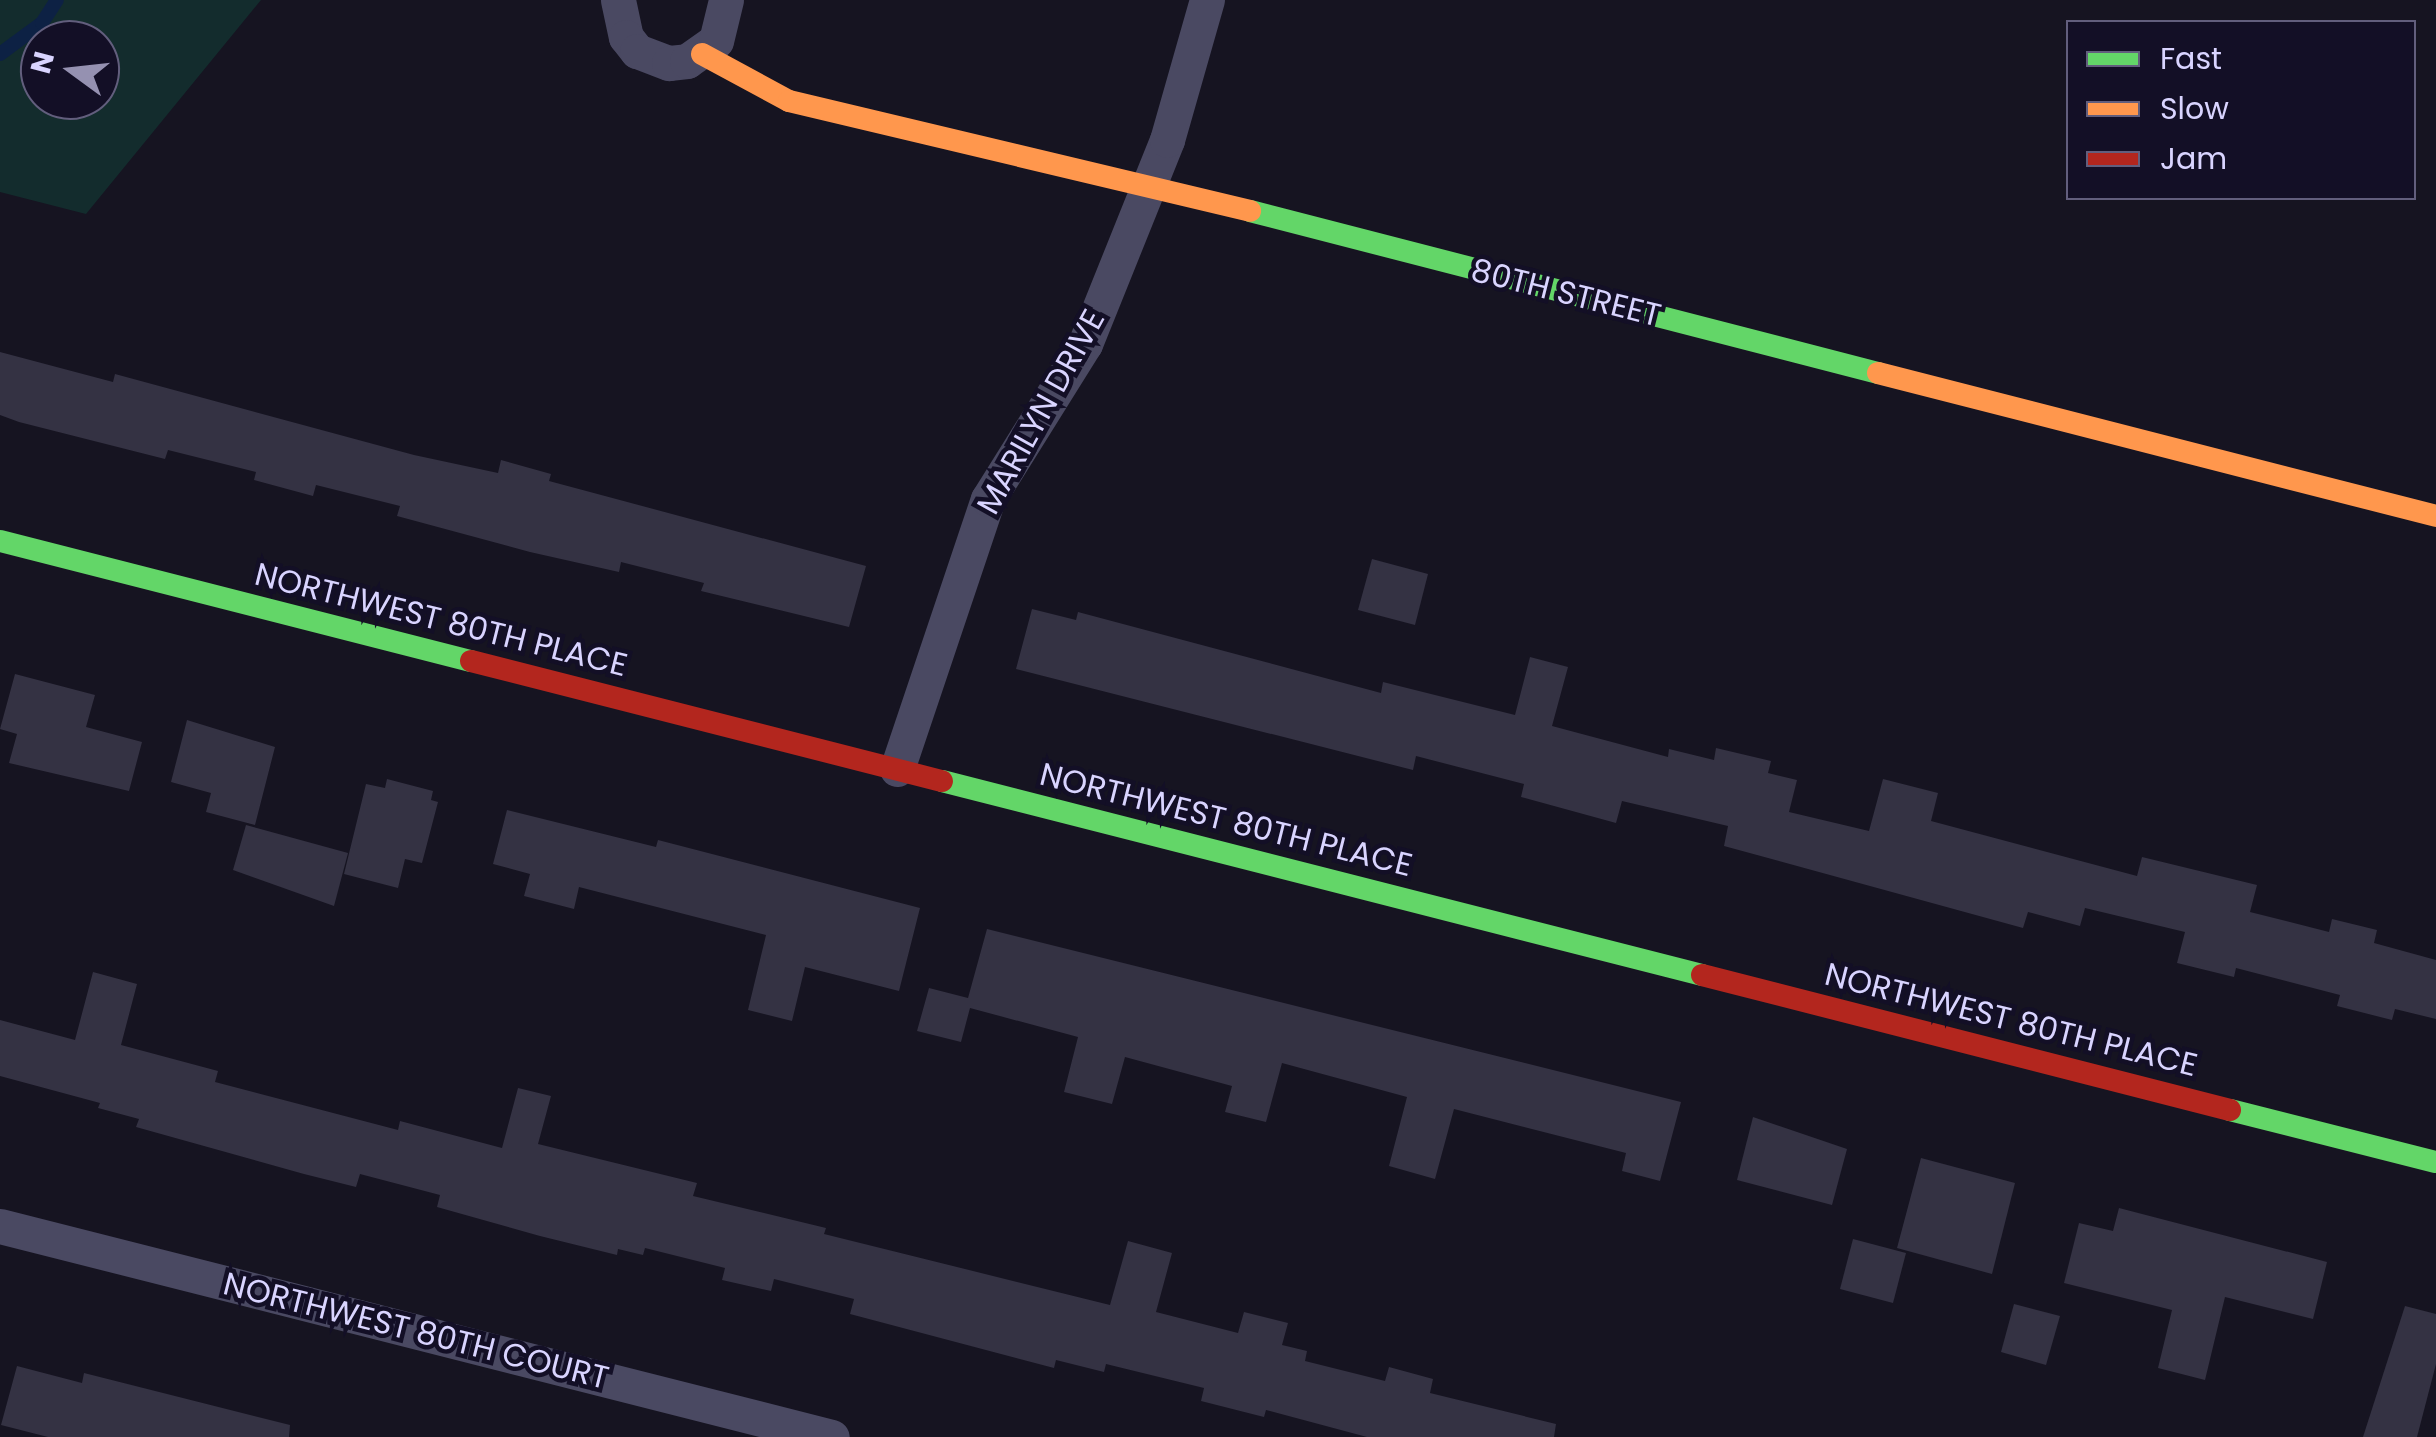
<!DOCTYPE html>
<html>
<head>
<meta charset="utf-8">
<style>
	body { margin:0 }
	#map { position:relative; width:2436px; height:1437px; overflow:hidden; background:#161421; font-family:Poppins,sans-serif }
	div>[style] { position:absolute }
	.green>* { inset:0; background:#132c2d }
	.stream>* { height:14px; margin:-7px; padding:0 7px; transform-origin:7px; border-radius:7px; background:#0d2144 }
	.building>* { inset:0; background:#343243 }
	.street>* { height:35px; margin:-17.5px; padding:0 17.5px; transform-origin:17.5px; border-radius:17.5px; background:#4a4962 }
	.fast>* { height:22px; margin:-11px; padding:0 11px; transform-origin:11px; border-radius:11px; background:#63d668 }
	.slow>* { height:22px; margin:-11px; padding:0 11px; transform-origin:11px; border-radius:11px; background:#ff974d }
	.jam>* { height:22px; margin:-11px; padding:0 11px; transform-origin:11px; border-radius:11px; background:#b3261e }
	span { translate:-50% -50%; white-space:nowrap; text-align:center; line-height:1.15; -webkit-text-stroke:9px #130f26; paint-order:stroke }
	.street-label { font-size:32px; color:#d9d4ff }
	.legend { position:absolute; left:2066px; top:20px; width:350px; height:180px; box-sizing:border-box; background:#130f26; border:2px solid #625e7d; margin:0; padding:12px 18px; list-style:none; font-size:30px; color:#d9d4ff }
	.legend li { display:flex; align-items:center; gap:20px; height:50px }
	.legend b { width:50px; border:2px solid #625e7d }
	.north { position:absolute; left:20px; top:20px; width:100px; height:100px; box-sizing:border-box; background:#130f26; border:2px solid #625e7d; border-radius:50%; rotate:285deg; font-size:28px; font-weight:700; line-height:40px; text-align:center; color:#d9d4ff }
	.north::after { content:''; display:block; margin:auto; width:35px; height:45px; background:#9591b1; clip-path:polygon(50% 0,100% 100%,50% 72%,0 100%) }
</style>
</head>
<body>
<div id="map">
	<div class="green">
		<div style="clip-path:polygon(evenodd,0 0,261px 0,86px 214px,0 192px,0 0,40px 40px,100px 40px,100px 100px,40px 100px,40px 40px)"></div>
	</div>
	<div class="stream">
		<div style="left:0;top:54px;width:52px;rotate:-36.4deg"></div>
		<div style="left:42px;top:23px;width:27px;rotate:-57deg"></div>
	</div>
	<div class="building">
		<div style="clip-path:polygon(0 352px,113px 382px,115px 374px,414px 455px,498px 473px,501px 460px,551px 474px,549px 481px,866px 566px,849px 627px,701px 591px,704px 583px,621px 562px,619px 572px,530px 552px,397px 516px,400px 506px,316px 485px,313px 496px,254px 480px,256px 472px,168px 450px,165px 459px,19px 422px,0 415px)"></div>
		<div style="clip-path:polygon(1372px 559px,1428px 574px,1415px 625px,1358px 610px)"></div>
		<div style="clip-path:polygon(1032px 609px,1076px 620px,1078px 612px,1381px 693px,1383px 682px,1515px 715px,1530px 657px,1568px 667px,1552px 726px,1668px 757px,1669px 749px,1714px 760px,1716px 748px,1771px 761px,1768px 773px,1797px 780px,1789px 812px,1869px 831px,1883px 779px,1938px 793px,1931px 821px,2137px 876px,2142px 857px,2257px 885px,2250px 912px,2329px 932px,2332px 919px,2377px 930px,2374px 943px,2436px 960px,2436px 1019px,2395px 1009px,2392px 1020px,2337px 1006px,2340px 995px,2236px 968px,2234px 977px,2177px 963px,2185px 932px,2085px 908px,2080px 926px,2028px 912px,2023px 928px,1724px 846px,1728px 826px,1622px 801px,1616px 823px,1521px 797px,1524px 784px,1416px 756px,1413px 770px,1016px 669px)"></div>
		<div style="clip-path:polygon(15px 674px,95px 695px,86px 727px,142px 742px,129px 791px,9px 763px,17px 734px,0 729px)"></div>
		<div style="clip-path:polygon(187px 720px,275px 747px,255px 825px,206px 812px,211px 793px,171px 782px)"></div>
		<div style="clip-path:polygon(387px 779px,433px 791px,431px 800px,438px 802px,422px 863px,405px 859px,398px 888px,344px 874px,366px 784px,385px 788px)"></div>
		<div style="clip-path:polygon(507px 810px,656px 847px,658px 840px,920px 908px,899px 991px,805px 967px,792px 1021px,748px 1010px,766px 935px,579px 887px,574px 909px,524px 896px,530px 874px,493px 864px)"></div>
		<div style="clip-path:polygon(246px 825px,348px 853px,334px 906px,233px 870px)"></div>
		<div style="clip-path:polygon(987px 929px,1681px 1102px,1660px 1181px,1622px 1171px,1626px 1153px,1454px 1109px,1435px 1179px,1389px 1166px,1407px 1097px,1282px 1063px,1266px 1122px,1225px 1112px,1232px 1086px,1125px 1057px,1112px 1104px,1064px 1092px,1078px 1037px,970px 1008px,961px 1042px,917px 1031px,929px 988px,968px 998px)"></div>
		<div style="clip-path:polygon(93px 972px,137px 984px,121px 1045px,218px 1071px,215px 1082px,398px 1130px,400px 1121px,502px 1148px,518px 1088px,551px 1096px,538px 1144px,697px 1183px,693px 1196px,826px 1228px,824px 1234px,1110px 1305px,1128px 1241px,1172px 1253px,1156px 1312px,1238px 1333px,1244px 1312px,1288px 1323px,1282px 1345px,1307px 1351px,1305px 1361px,1385px 1381px,1389px 1367px,1433px 1379px,1430px 1393px,1556px 1424px,1554px 1437px,1367px 1437px,1266px 1410px,1264px 1417px,1201px 1401px,1204px 1388px,1106px 1364px,1104px 1372px,1056px 1360px,1054px 1368px,850px 1314px,854px 1299px,774px 1279px,771px 1291px,722px 1280px,725px 1268px,645px 1248px,643px 1255px,618px 1249px,617px 1255px,540px 1236px,437px 1207px,440px 1195px,360px 1174px,356px 1187px,304px 1174px,136px 1127px,139px 1119px,98px 1108px,100px 1103px,0 1076px,0 1020px,75px 1040px)"></div>
		<div style="clip-path:polygon(1753px 1117px,1847px 1149px,1832px 1205px,1737px 1180px)"></div>
		<div style="clip-path:polygon(1921px 1158px,2015px 1183px,1992px 1274px,1897px 1248px)"></div>
		<div style="clip-path:polygon(2119px 1208px,2327px 1262px,2313px 1319px,2225px 1297px,2205px 1380px,2158px 1368px,2172px 1310px,2064px 1283px,2079px 1223px,2113px 1231px)"></div>
		<div style="clip-path:polygon(1853px 1239px,1906px 1253px,1893px 1303px,1840px 1289px)"></div>
		<div style="clip-path:polygon(2014px 1304px,2060px 1316px,2046px 1365px,2001px 1352px)"></div>
		<div style="clip-path:polygon(2405px 1306px,2436px 1314px,2436px 1364px,2417px 1437px,2363px 1437px)"></div>
		<div style="clip-path:polygon(17px 1366px,82px 1383px,84px 1373px,290px 1425px,289px 1437px,48px 1437px,1px 1425px)"></div>
	</div>
	<div class="street">
		<div style="left:618px;top:0;width:38px;rotate:78deg"></div>
		<div style="left:626px;top:37px;width:18px;rotate:52deg"></div>
		<div style="left:637px;top:51px;width:34px;rotate:21deg"></div>
		<div style="left:669px;top:63px;width:18px;rotate:-6deg"></div>
		<div style="left:687px;top:61px;width:35px;rotate:-35deg"></div>
		<div style="left:716px;top:41px;width:42px;rotate:-76.3deg"></div>
		<div style="left:897px;top:769px;width:285px;rotate:-71.4deg"></div>
		<div style="left:988px;top:499px;width:183px;rotate:-58deg"></div>
		<div style="left:1085px;top:344px;width:220px;rotate:-68.1deg"></div>
		<div style="left:1167px;top:140px;width:146px;rotate:-74.1deg"></div>
		<div style="left:0;top:1226px;width:858px;rotate:14.23deg"></div>
	</div>
	<div class="fast">
		<div style="left:1250px;top:211px;width:649px;rotate:14.46deg"></div>
		<div style="left:0;top:541px;width:486px;rotate:14.3deg"></div>
		<div style="left:942px;top:781px;width:784px;rotate:14.32deg"></div>
		<div style="left:2230px;top:1110px;width:212px;rotate:14.2deg"></div>
	</div>
	<div class="slow">
		<div style="left:702px;top:54px;width:99px;rotate:28.4deg"></div>
		<div style="left:789px;top:101px;width:474px;rotate:13.4deg"></div>
		<div style="left:1878px;top:373px;width:576px;rotate:14.37deg"></div>
	</div>
	<div class="jam">
		<div style="left:471px;top:661px;width:486px;rotate:14.3deg"></div>
		<div style="left:1702px;top:975px;width:545px;rotate:14.34deg"></div>
	</div>
	<div class="street-label">
		<span style="left:1566px;top:293px;rotate:14deg">80TH STREET</span>
		<span style="left:1041px;top:412px;rotate:-61deg">MARILYN DRIVE</span>
		<span style="left:441px;top:620px;rotate:14deg">NORTHWEST 80TH PLACE</span>
		<span style="left:1226px;top:820px;rotate:14deg">NORTHWEST 80TH PLACE</span>
		<span style="left:2011px;top:1020px;rotate:14deg">NORTHWEST 80TH PLACE</span>
		<span style="left:416px;top:1331px;rotate:14deg">NORTHWEST 80TH COURT</span>
	</div>
	<ul class="legend">
	<li><b style="height:12px;background:#63d668"></b>Fast</li>
	<li><b style="height:12px;background:#ff974d"></b>Slow</li>
	<li><b style="height:12px;background:#b3261e"></b>Jam</li>
	</ul>
	<div class="north">N</div>
</div>
</body>
</html>
